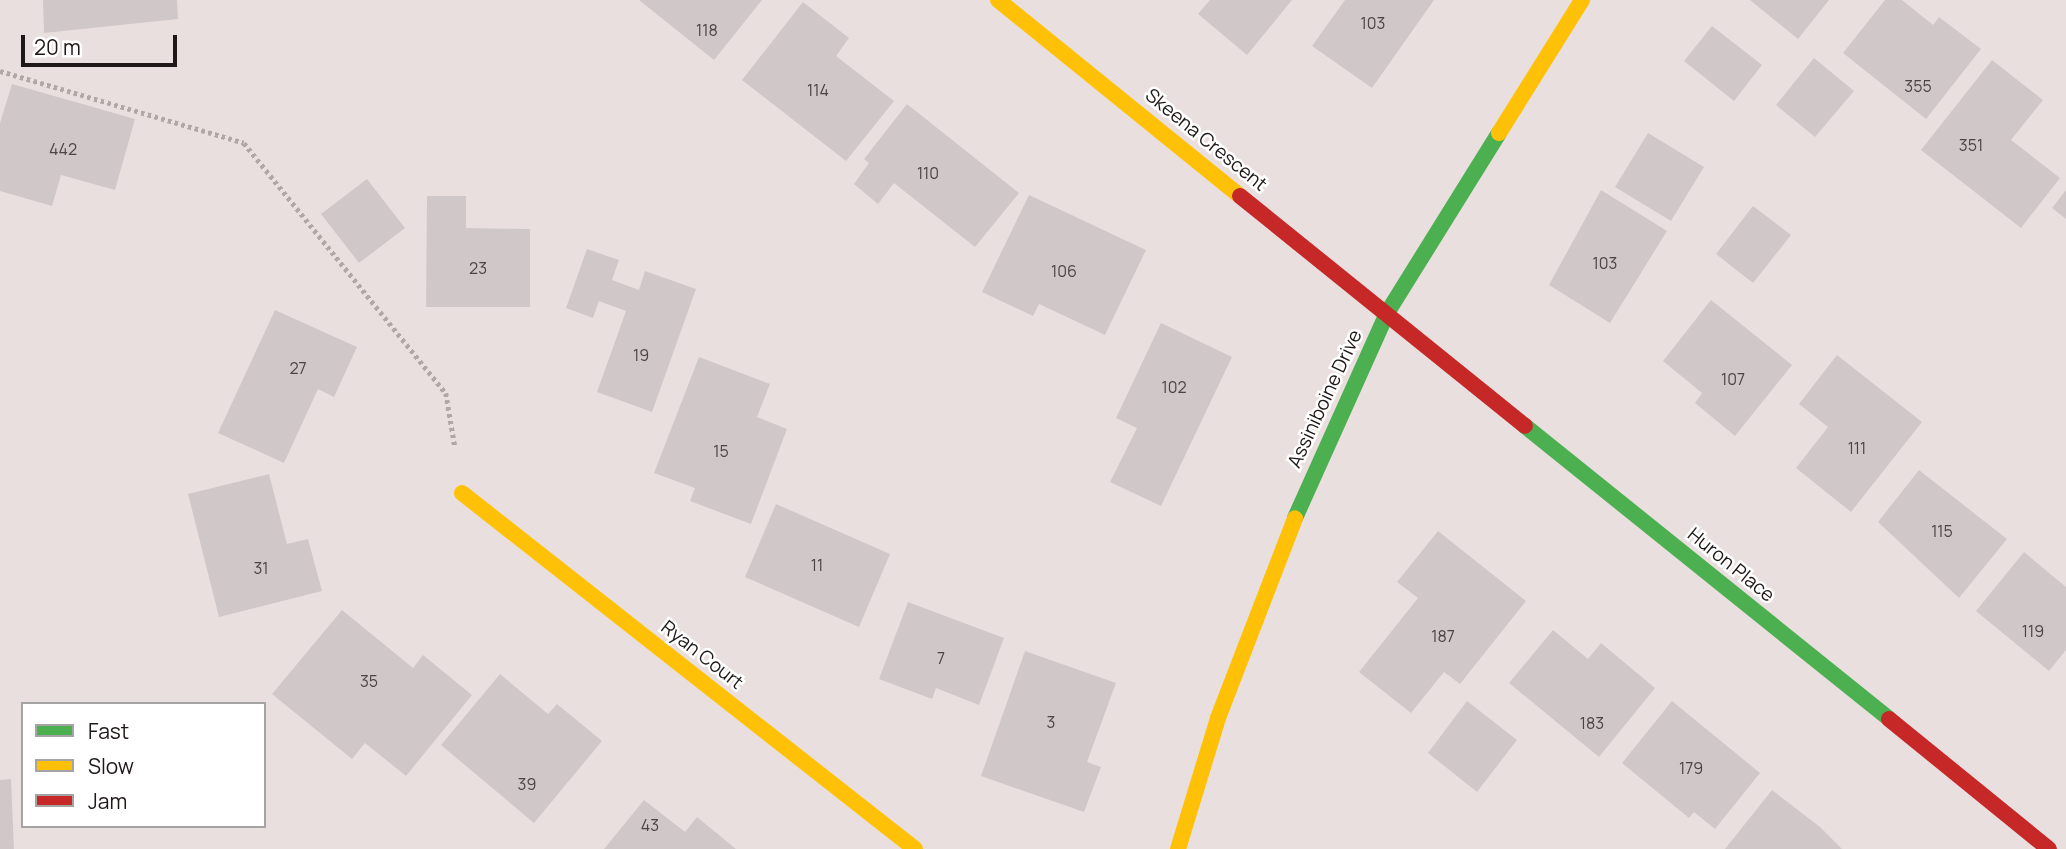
<!DOCTYPE html>
<html>
<head>
<meta charset="utf-8">
<style>
	body { margin:0 }
	#map { position:relative; width:2066px; height:849px; overflow:hidden; background:#e9dfdf; font-family:Manrope,sans-serif }
	div>[style] { position:absolute }
	.building>* { inset:0; background:#d0c8c8 }
	.path>* { height:4.5px; margin-top:-2.25px; transform-origin:0; background:repeating-linear-gradient(90deg,#b2a7a7 0 3.5px,transparent 0 7px) }
	.fast>* { height:16px; margin:-8px; padding:0 8px; transform-origin:8px; border-radius:8px; background:#4caf50 }
	.slow>* { height:16px; margin:-8px; padding:0 8px; transform-origin:8px; border-radius:8px; background:#ffc107 }
	.jam>* { height:16px; margin:-8px; padding:0 8px; transform-origin:8px; border-radius:8px; background:#c62828 }
	span { translate:-50% -50%; white-space:nowrap; text-align:center; line-height:1.15; -webkit-text-stroke:5px #fff; paint-order:stroke }
	.number-label { font-size:16px; color:#4b4444 }
	.number-label span { -webkit-text-stroke-width:0 }
	.street-label { font-size:19px; color:#1f1818 }
	.legend { position:absolute; left:21px; top:702px; width:245px; height:126px; box-sizing:border-box; background:#fff; border:2px solid #a5a3a3; margin:0; padding:9px 12px; list-style:none; font-size:21px; color:#1f1818 }
	.legend li { display:flex; align-items:center; gap:14px; height:35px }
	.legend b { width:35px; border:2px solid #a5a3a3 }
	.scale { position:absolute; left:21px; top:35px; width:156px; height:32px; box-sizing:border-box; border:4px solid #1f1818; border-top:0; padding-left:9px; font-size:21px; line-height:24px; white-space:nowrap; color:#1f1818; -webkit-text-stroke:5px #fff; paint-order:stroke }
</style>
</head>
<body>
<div id="map">
	<div class="building">
		<div style="clip-path:polygon(43px 0,177px 0,178px 19px,44px 33px)"></div>
		<div style="clip-path:polygon(639px 0,762px 0,714px 60px)"></div>
		<div style="clip-path:polygon(1210px 0,1292px 0,1247px 55px,1198px 14px)"></div>
		<div style="clip-path:polygon(1345px 0,1434px 0,1372px 88px,1312px 46px)"></div>
		<div style="clip-path:polygon(1750px 0,1829px 0,1798px 39px)"></div>
		<div style="clip-path:polygon(1885px 0,1902px 0,1933px 25px,1939px 17px,1981px 49px,1926px 119px,1843px 53px)"></div>
		<div style="clip-path:polygon(803px 2px,849px 38px,836px 56px,894px 101px,846px 161px,742px 80px)"></div>
		<div style="clip-path:polygon(1712px 26px,1762px 65px,1734px 101px,1684px 61px)"></div>
		<div style="clip-path:polygon(1814px 58px,1854px 91px,1815px 137px,1776px 105px)"></div>
		<div style="clip-path:polygon(1992px 60px,2043px 100px,2011px 140px,2060px 178px,2021px 228px,1921px 150px)"></div>
		<div style="clip-path:polygon(12px 84px,135px 119px,115px 190px,61px 175px,52px 206px,0 191px,0 123px)"></div>
		<div style="clip-path:polygon(907px 104px,1019px 193px,975px 247px,894px 183px,878px 204px,854px 184px,869px 163px,864px 159px)"></div>
		<div style="clip-path:polygon(1648px 133px,1704px 167px,1671px 221px,1615px 187px)"></div>
		<div style="clip-path:polygon(367px 179px,405px 228px,359px 263px,321px 214px)"></div>
		<div style="clip-path:polygon(1601px 190px,1667px 231px,1610px 323px,1549px 285px)"></div>
		<div style="clip-path:polygon(2066px 190px,2066px 219px,2052px 208px)"></div>
		<div style="clip-path:polygon(1029px 195px,1146px 250px,1105px 335px,1039px 304px,1033px 316px,982px 292px)"></div>
		<div style="clip-path:polygon(427px 196px,466px 196px,466px 228px,530px 229px,530px 307px,426px 307px)"></div>
		<div style="clip-path:polygon(1753px 206px,1791px 235px,1753px 283px,1716px 254px)"></div>
		<div style="clip-path:polygon(587px 249px,619px 260px,612px 280px,639px 290px,645px 271px,696px 289px,652px 412px,597px 392px,626px 311px,599px 301px,593px 318px,566px 308px)"></div>
		<div style="clip-path:polygon(1711px 300px,1792px 365px,1735px 436px,1695px 403px,1702px 393px,1663px 361px)"></div>
		<div style="clip-path:polygon(275px 310px,357px 347px,334px 397px,318px 389px,284px 463px,218px 433px)"></div>
		<div style="clip-path:polygon(1161px 323px,1232px 357px,1161px 506px,1110px 482px,1137px 428px,1116px 418px)"></div>
		<div style="clip-path:polygon(1837px 355px,1922px 422px,1851px 512px,1796px 468px,1828px 427px,1799px 404px)"></div>
		<div style="clip-path:polygon(699px 357px,770px 384px,757px 417px,787px 429px,751px 524px,690px 501px,695px 488px,654px 473px)"></div>
		<div style="clip-path:polygon(1919px 470px,2007px 539px,1959px 598px,1878px 522px)"></div>
		<div style="clip-path:polygon(269px 474px,287px 544px,308px 539px,322px 591px,219px 617px,188px 494px)"></div>
		<div style="clip-path:polygon(776px 504px,890px 554px,859px 627px,745px 577px)"></div>
		<div style="clip-path:polygon(1438px 531px,1526px 601px,1460px 684px,1444px 672px,1411px 713px,1359px 672px,1418px 598px,1397px 582px)"></div>
		<div style="clip-path:polygon(2024px 552px,2066px 587px,2066px 650px,2049px 671px,1976px 611px)"></div>
		<div style="clip-path:polygon(908px 602px,1004px 638px,979px 705px,936px 688px,932px 699px,879px 679px)"></div>
		<div style="clip-path:polygon(342px 610px,413px 668px,423px 655px,472px 695px,406px 776px,365px 743px,352px 759px,272px 694px)"></div>
		<div style="clip-path:polygon(1553px 630px,1588px 659px,1601px 643px,1655px 688px,1599px 757px,1509px 683px)"></div>
		<div style="clip-path:polygon(1025px 651px,1116px 683px,1087px 762px,1101px 767px,1084px 812px,981px 776px)"></div>
		<div style="clip-path:polygon(500px 674px,548px 714px,557px 704px,602px 741px,534px 823px,441px 745px)"></div>
		<div style="clip-path:polygon(1467px 701px,1517px 740px,1477px 792px,1428px 753px)"></div>
		<div style="clip-path:polygon(1672px 701px,1760px 773px,1715px 829px,1694px 812px,1689px 818px,1622px 763px)"></div>
		<div style="clip-path:polygon(11px 779px,14px 849px,0 849px,0 780px)"></div>
		<div style="clip-path:polygon(1772px 790px,1820px 827px,1842px 849px,1725px 849px)"></div>
		<div style="clip-path:polygon(644px 800px,685px 832px,697px 817px,736px 849px,604px 849px)"></div>
	</div>
	<div class="path">
		<div style="left:0;top:71px;width:254px;rotate:16.4deg"></div>
		<div style="left:244px;top:143px;width:321px;rotate:51.1deg"></div>
		<div style="left:446px;top:393px;width:55px;rotate:80.5deg"></div>
	</div>
	<div class="fast">
		<div style="left:1525px;top:426px;width:467px;rotate:38.8deg"></div>
		<div style="left:1295px;top:518px;width:225px;rotate:-65.8deg"></div>
		<div style="left:1387px;top:313px;width:212px;rotate:-58.1deg"></div>
	</div>
	<div class="slow">
		<div style="left:998px;top:0;width:311px;rotate:39deg"></div>
		<div style="left:1499px;top:133px;width:157px;rotate:-58deg"></div>
		<div style="left:462px;top:493px;width:576px;rotate:38.16deg"></div>
		<div style="left:1178px;top:849px;width:137px;rotate:-73deg"></div>
		<div style="left:1218px;top:718px;width:214px;rotate:-68.9deg"></div>
	</div>
	<div class="jam">
		<div style="left:1240px;top:196px;width:366px;rotate:38.9deg"></div>
		<div style="left:1889px;top:719px;width:206px;rotate:39.1deg"></div>
	</div>
	<div class="number-label">
		<span style="left:1373px;top:23px">103</span>
		<span style="left:707px;top:30px">118</span>
		<span style="left:1918px;top:86px">355</span>
		<span style="left:818px;top:90px">114</span>
		<span style="left:1971px;top:145px">351</span>
		<span style="left:63px;top:149px">442</span>
		<span style="left:928px;top:173px">110</span>
		<span style="left:1605px;top:263px">103</span>
		<span style="left:478px;top:268px">23</span>
		<span style="left:1064px;top:271px">106</span>
		<span style="left:641px;top:355px">19</span>
		<span style="left:298px;top:368px">27</span>
		<span style="left:1733px;top:379px">107</span>
		<span style="left:1174px;top:387px">102</span>
		<span style="left:1857px;top:448px">111</span>
		<span style="left:721px;top:451px">15</span>
		<span style="left:1942px;top:531px">115</span>
		<span style="left:817px;top:565px">11</span>
		<span style="left:261px;top:568px">31</span>
		<span style="left:2033px;top:631px">119</span>
		<span style="left:1443px;top:636px">187</span>
		<span style="left:941px;top:658px">7</span>
		<span style="left:369px;top:681px">35</span>
		<span style="left:1051px;top:722px">3</span>
		<span style="left:1592px;top:723px">183</span>
		<span style="left:1691px;top:768px">179</span>
		<span style="left:527px;top:784px">39</span>
		<span style="left:650px;top:825px">43</span>
	</div>
	<div class="street-label">
		<span style="left:1206px;top:140px;rotate:39deg">Skeena Crescent</span>
		<span style="left:1325px;top:399px;rotate:-65deg">Assiniboine Drive</span>
		<span style="left:1731px;top:565px;rotate:39deg">Huron Place</span>
		<span style="left:702px;top:655px;rotate:38deg">Ryan Court</span>
	</div>
	<ul class="legend">
	<li><b style="height:9px;background:#4caf50"></b>Fast</li>
	<li><b style="height:9px;background:#ffc107"></b>Slow</li>
	<li><b style="height:9px;background:#c62828"></b>Jam</li>
	</ul>
	<div class="scale">20 m</div>
</div>
</body>
</html>
